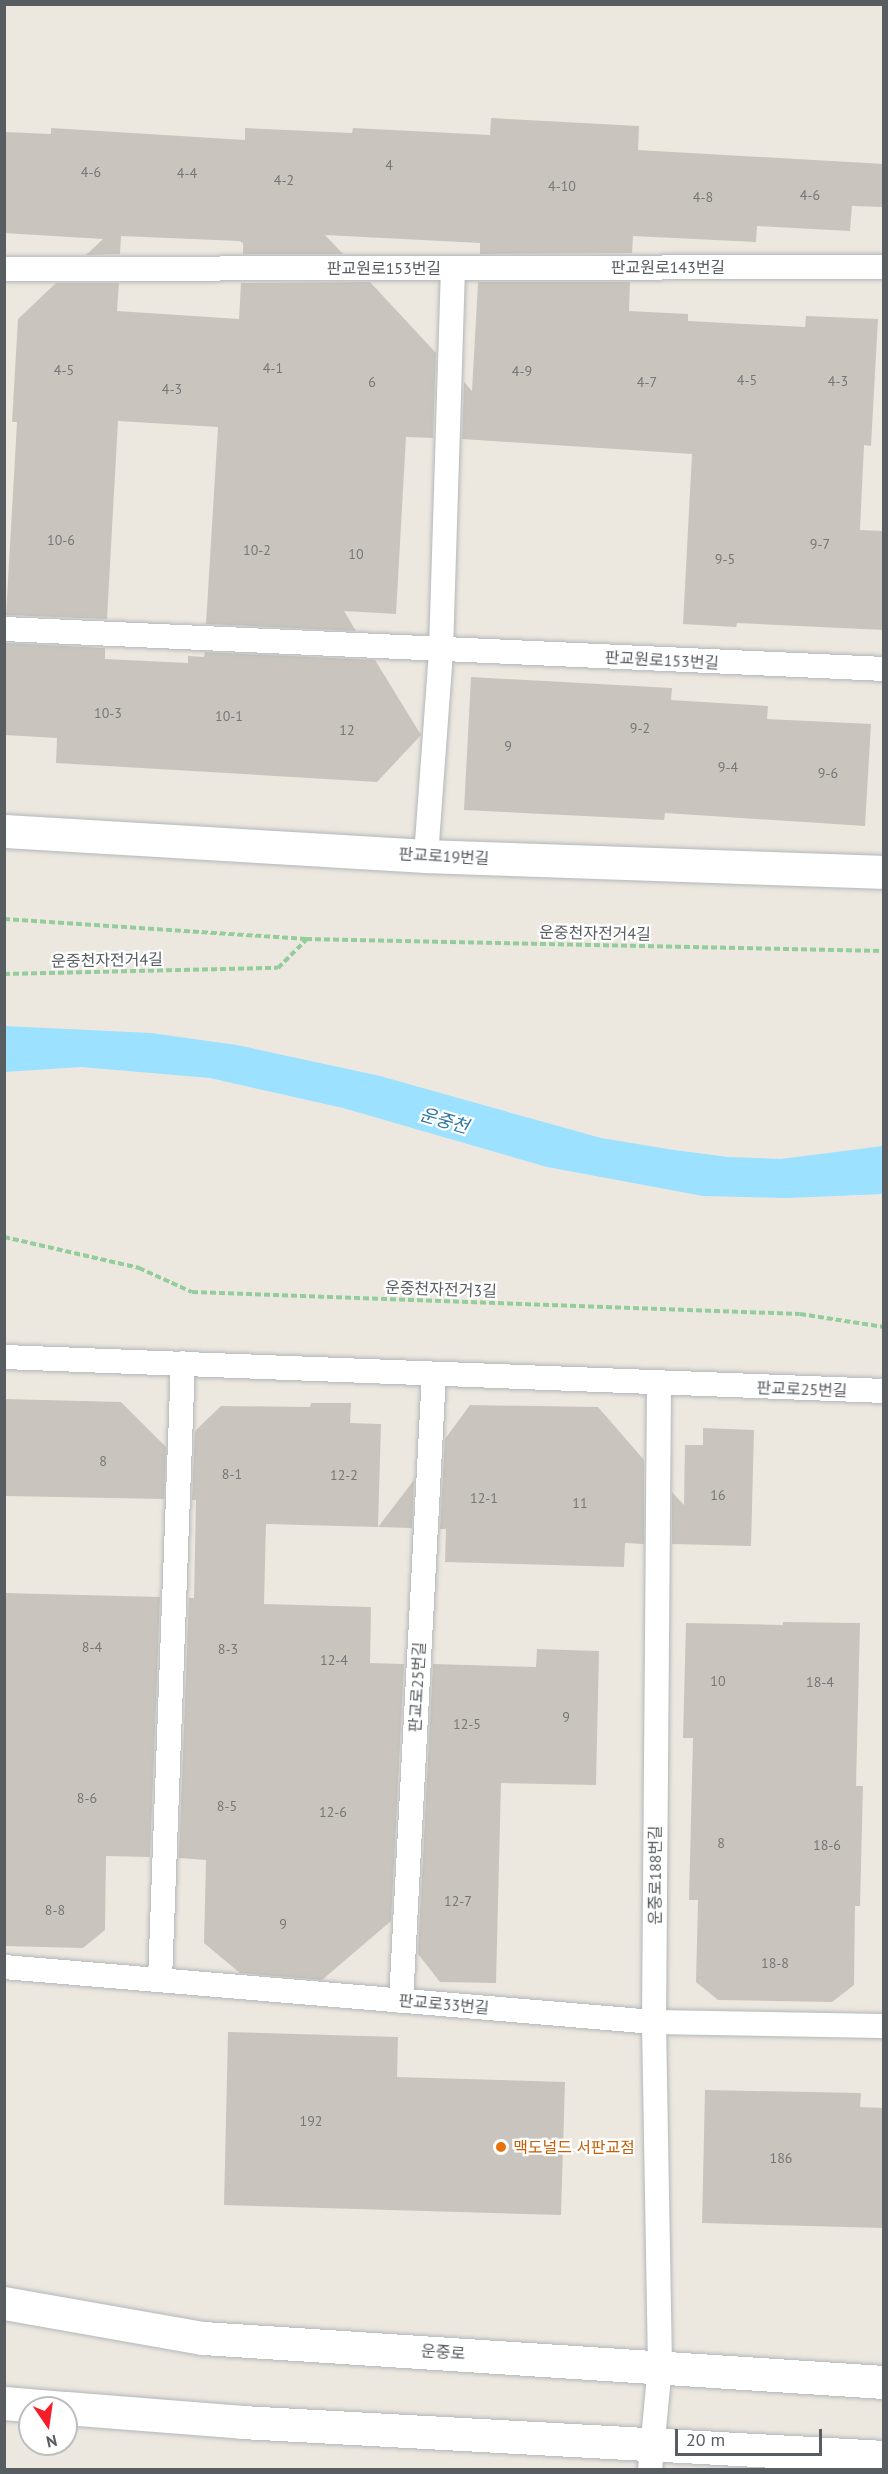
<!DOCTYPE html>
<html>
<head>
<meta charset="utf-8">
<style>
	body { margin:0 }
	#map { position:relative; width:888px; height:2474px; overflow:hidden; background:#ede8df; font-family:"PT Sans","Noto Sans KR",sans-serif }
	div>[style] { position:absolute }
	.water>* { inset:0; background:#9ce1ff }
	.building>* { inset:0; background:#c9c5be }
	.path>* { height:4px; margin-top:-2px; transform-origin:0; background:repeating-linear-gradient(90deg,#94cd9c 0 6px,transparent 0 9px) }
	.roads { filter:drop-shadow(0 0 2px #b2b7bb) drop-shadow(0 0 2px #b2b7bb) }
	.lane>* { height:24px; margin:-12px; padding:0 12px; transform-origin:12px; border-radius:12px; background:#fff }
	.street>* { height:33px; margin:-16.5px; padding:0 16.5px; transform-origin:16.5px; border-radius:16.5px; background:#fff }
	.secondary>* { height:33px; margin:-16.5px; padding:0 16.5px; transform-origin:16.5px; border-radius:16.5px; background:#fff }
	.dots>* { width:16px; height:16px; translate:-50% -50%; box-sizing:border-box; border:3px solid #fff; border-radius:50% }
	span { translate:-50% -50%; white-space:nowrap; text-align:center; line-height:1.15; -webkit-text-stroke:4.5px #fff; paint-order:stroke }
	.number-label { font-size:14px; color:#747778 }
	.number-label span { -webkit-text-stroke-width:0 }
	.street-label { font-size:16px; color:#585d61 }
	.food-label { font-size:16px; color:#c56008 }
	.left { translate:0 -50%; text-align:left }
	.water-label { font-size:18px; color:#3078a4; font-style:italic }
	.frame { position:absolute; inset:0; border:6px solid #585d61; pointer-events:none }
	.north { position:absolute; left:18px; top:2396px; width:60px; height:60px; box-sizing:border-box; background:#fff; border:2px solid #bcbec0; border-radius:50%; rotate:167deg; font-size:16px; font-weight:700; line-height:24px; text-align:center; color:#585d61 }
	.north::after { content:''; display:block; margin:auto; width:21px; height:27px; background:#f41d29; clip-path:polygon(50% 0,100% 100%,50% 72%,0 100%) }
	.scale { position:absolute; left:675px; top:2429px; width:147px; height:27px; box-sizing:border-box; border:3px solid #585d61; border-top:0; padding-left:8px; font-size:18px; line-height:21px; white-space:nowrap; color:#585d61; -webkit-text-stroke:4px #fff; paint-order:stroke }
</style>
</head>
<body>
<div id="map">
	<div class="water">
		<div style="clip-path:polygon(5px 1026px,151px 1033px,237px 1045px,380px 1076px,601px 1138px,674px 1150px,728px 1157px,781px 1159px,883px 1146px,883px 1194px,787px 1198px,703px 1196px,547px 1167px,343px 1108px,210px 1078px,81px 1067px,5px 1072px)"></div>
	</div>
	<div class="building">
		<div style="clip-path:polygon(491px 118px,639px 126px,638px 150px,884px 164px,884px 207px,852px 206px,850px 231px,757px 226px,756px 242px,633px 236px,632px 253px,480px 254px,480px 243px,325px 235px,343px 254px,243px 254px,243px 243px,239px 241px,121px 236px,120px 254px,86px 255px,103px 239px,4px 233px,4px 132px,51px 134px,51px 128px,245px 140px,245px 128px,352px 133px,353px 128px,490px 135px)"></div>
		<div style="clip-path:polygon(370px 282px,436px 353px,433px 438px,406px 437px,396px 614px,344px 611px,356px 631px,206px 624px,218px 427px,118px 421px,107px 619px,6px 615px,17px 422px,12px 422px,18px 319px,56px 283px,119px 283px,117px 311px,239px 319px,241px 283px)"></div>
		<div style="clip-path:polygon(478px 282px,630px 282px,629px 311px,688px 314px,688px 321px,805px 327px,806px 316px,878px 319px,871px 446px,864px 445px,860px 530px,884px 531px,884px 630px,737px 623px,736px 627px,683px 624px,692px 454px,462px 439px,464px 382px,472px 391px)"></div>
		<div style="clip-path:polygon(5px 643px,105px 648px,105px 659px,188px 663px,188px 656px,204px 657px,205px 652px,375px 660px,421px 735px,377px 782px,56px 763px,57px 738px,4px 735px)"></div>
		<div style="clip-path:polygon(471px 677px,672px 688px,671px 700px,768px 706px,767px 719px,871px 724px,865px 826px,665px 813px,664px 820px,464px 810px)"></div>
		<div style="clip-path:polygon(4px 1399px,121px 1402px,166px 1447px,164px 1499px,4px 1496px)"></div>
		<div style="clip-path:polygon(311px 1403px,351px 1403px,350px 1423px,381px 1424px,378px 1527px,266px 1524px,264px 1604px,371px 1607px,370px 1663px,404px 1664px,391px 1921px,322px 1980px,240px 1973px,204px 1943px,206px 1860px,179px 1858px,189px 1598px,194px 1598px,196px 1500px,192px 1500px,195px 1431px,221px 1406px,310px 1407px)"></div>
		<div style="clip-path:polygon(470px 1405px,598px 1407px,644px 1460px,644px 1544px,625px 1543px,624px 1567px,445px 1562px,446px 1529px,440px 1529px,445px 1439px)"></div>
		<div style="clip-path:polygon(703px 1428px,754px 1430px,751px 1546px,672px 1544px,672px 1492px,684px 1505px,685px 1445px,703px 1445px)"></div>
		<div style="clip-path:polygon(414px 1480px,412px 1528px,378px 1527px)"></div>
		<div style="clip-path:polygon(4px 1593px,160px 1597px,150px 1857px,106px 1856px,105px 1930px,83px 1948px,4px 1946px)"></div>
		<div style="clip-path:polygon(783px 1622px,860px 1623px,856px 1786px,863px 1786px,860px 1906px,855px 1906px,854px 1985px,832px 2002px,718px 2000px,696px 1982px,698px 1900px,689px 1900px,693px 1738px,683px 1738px,686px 1623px,783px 1625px)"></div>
		<div style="clip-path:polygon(537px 1649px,599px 1651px,596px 1785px,501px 1783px,496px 1983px,440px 1982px,418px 1954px,433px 1664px,536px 1667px)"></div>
		<div style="clip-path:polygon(228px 2032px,398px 2037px,397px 2077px,565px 2082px,561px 2215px,224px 2205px)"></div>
		<div style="clip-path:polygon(705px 2090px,861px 2093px,860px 2107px,884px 2108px,884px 2228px,702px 2223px)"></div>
	</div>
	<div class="path">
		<div style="left:4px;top:919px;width:303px;rotate:3.8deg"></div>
		<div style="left:306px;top:939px;width:578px;rotate:1.19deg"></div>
		<div style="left:4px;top:974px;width:274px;rotate:-1.3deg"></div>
		<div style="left:278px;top:968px;width:40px;rotate:-45deg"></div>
		<div style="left:4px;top:1237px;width:139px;rotate:12.9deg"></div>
		<div style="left:139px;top:1268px;width:58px;rotate:24.4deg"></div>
		<div style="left:192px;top:1292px;width:608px;rotate:2.07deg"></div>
		<div style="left:800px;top:1314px;width:85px;rotate:8.8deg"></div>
	</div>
	<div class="roads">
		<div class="lane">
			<div style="left:4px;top:269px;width:880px;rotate:-0.13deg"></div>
			<div style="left:4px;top:629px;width:881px;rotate:2.6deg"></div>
			<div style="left:426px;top:856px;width:207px;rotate:-85.8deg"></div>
			<div style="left:441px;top:650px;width:382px;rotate:-88.2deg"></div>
			<div style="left:4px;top:1357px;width:881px;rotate:2.21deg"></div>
			<div style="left:4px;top:1967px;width:652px;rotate:4.84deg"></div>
			<div style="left:654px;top:2022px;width:230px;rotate:1deg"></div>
			<div style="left:160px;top:1980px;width:617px;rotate:-87.87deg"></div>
			<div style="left:401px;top:2001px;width:628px;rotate:-86.99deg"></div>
			<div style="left:650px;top:2470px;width:104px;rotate:-84.5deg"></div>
			<div style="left:660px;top:2366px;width:344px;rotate:-91deg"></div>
			<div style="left:654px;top:2022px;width:638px;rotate:-89.55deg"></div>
		</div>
		<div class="street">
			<div style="left:4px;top:831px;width:423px;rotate:3.4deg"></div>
			<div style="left:426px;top:856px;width:458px;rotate:2deg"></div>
		</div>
		<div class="secondary">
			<div style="left:4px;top:2303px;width:202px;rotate:10deg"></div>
			<div style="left:203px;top:2338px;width:682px;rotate:3.7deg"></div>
			<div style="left:4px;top:2403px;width:60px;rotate:4.8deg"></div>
			<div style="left:66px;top:2408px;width:177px;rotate:4.5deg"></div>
			<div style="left:242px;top:2422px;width:643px;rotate:3.12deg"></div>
		</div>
	</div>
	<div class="dots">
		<div style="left:501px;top:2147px;background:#e8710a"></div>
	</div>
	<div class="number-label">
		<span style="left:389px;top:165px">4</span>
		<span style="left:91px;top:172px">4-6</span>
		<span style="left:187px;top:173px">4-4</span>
		<span style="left:284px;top:180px">4-2</span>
		<span style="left:562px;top:186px">4-10</span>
		<span style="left:810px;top:195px">4-6</span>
		<span style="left:703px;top:197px">4-8</span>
		<span style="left:273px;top:368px">4-1</span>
		<span style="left:64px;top:370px">4-5</span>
		<span style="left:522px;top:371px">4-9</span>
		<span style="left:747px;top:380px">4-5</span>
		<span style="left:838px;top:381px">4-3</span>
		<span style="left:372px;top:382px">6</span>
		<span style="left:647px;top:382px">4-7</span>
		<span style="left:172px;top:389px">4-3</span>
		<span style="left:61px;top:540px">10-6</span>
		<span style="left:820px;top:544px">9-7</span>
		<span style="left:257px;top:550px">10-2</span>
		<span style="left:356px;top:554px">10</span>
		<span style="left:725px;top:559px">9-5</span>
		<span style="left:108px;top:713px">10-3</span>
		<span style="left:229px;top:716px">10-1</span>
		<span style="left:640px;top:728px">9-2</span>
		<span style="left:347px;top:730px">12</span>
		<span style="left:508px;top:746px">9</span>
		<span style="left:728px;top:767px">9-4</span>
		<span style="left:828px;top:773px">9-6</span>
		<span style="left:103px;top:1461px">8</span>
		<span style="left:232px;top:1474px">8-1</span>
		<span style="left:344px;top:1475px">12-2</span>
		<span style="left:718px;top:1495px">16</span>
		<span style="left:484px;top:1498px">12-1</span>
		<span style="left:580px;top:1503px">11</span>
		<span style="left:92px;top:1647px">8-4</span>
		<span style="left:228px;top:1649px">8-3</span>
		<span style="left:334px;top:1660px">12-4</span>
		<span style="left:718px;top:1681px">10</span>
		<span style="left:820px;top:1682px">18-4</span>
		<span style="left:566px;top:1717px">9</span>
		<span style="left:467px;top:1724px">12-5</span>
		<span style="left:87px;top:1798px">8-6</span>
		<span style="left:227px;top:1806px">8-5</span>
		<span style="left:333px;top:1812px">12-6</span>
		<span style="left:721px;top:1843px">8</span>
		<span style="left:827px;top:1845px">18-6</span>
		<span style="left:458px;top:1901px">12-7</span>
		<span style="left:55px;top:1910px">8-8</span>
		<span style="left:283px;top:1924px">9</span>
		<span style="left:775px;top:1963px">18-8</span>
		<span style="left:311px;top:2121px">192</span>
		<span style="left:781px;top:2158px">186</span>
	</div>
	<div class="street-label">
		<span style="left:668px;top:267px">판교원로143번길</span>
		<span style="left:384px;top:268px">판교원로153번길</span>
		<span style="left:662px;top:660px;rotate:3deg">판교원로153번길</span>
		<span style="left:444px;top:856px;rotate:3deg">판교로19번길</span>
		<span style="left:595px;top:933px;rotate:1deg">운중천자전거4길</span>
		<span style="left:107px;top:960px;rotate:-1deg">운중천자전거4길</span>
		<span style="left:441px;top:1289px;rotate:2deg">운중천자전거3길</span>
		<span style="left:802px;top:1389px;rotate:2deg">판교로25번길</span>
		<span style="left:417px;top:1687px;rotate:-87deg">판교로25번길</span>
		<span style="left:655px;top:1875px;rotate:-90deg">운중로188번길</span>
		<span style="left:444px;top:2004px;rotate:5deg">판교로33번길</span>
		<span style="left:443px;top:2352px;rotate:4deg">운중로</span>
	</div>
	<div class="food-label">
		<span class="left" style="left:513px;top:2147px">맥도널드 서판교점</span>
	</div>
	<div class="water-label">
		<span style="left:444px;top:1121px;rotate:16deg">운중천</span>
	</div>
	<div class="frame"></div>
	<div class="north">N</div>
	<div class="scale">20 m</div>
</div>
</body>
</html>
